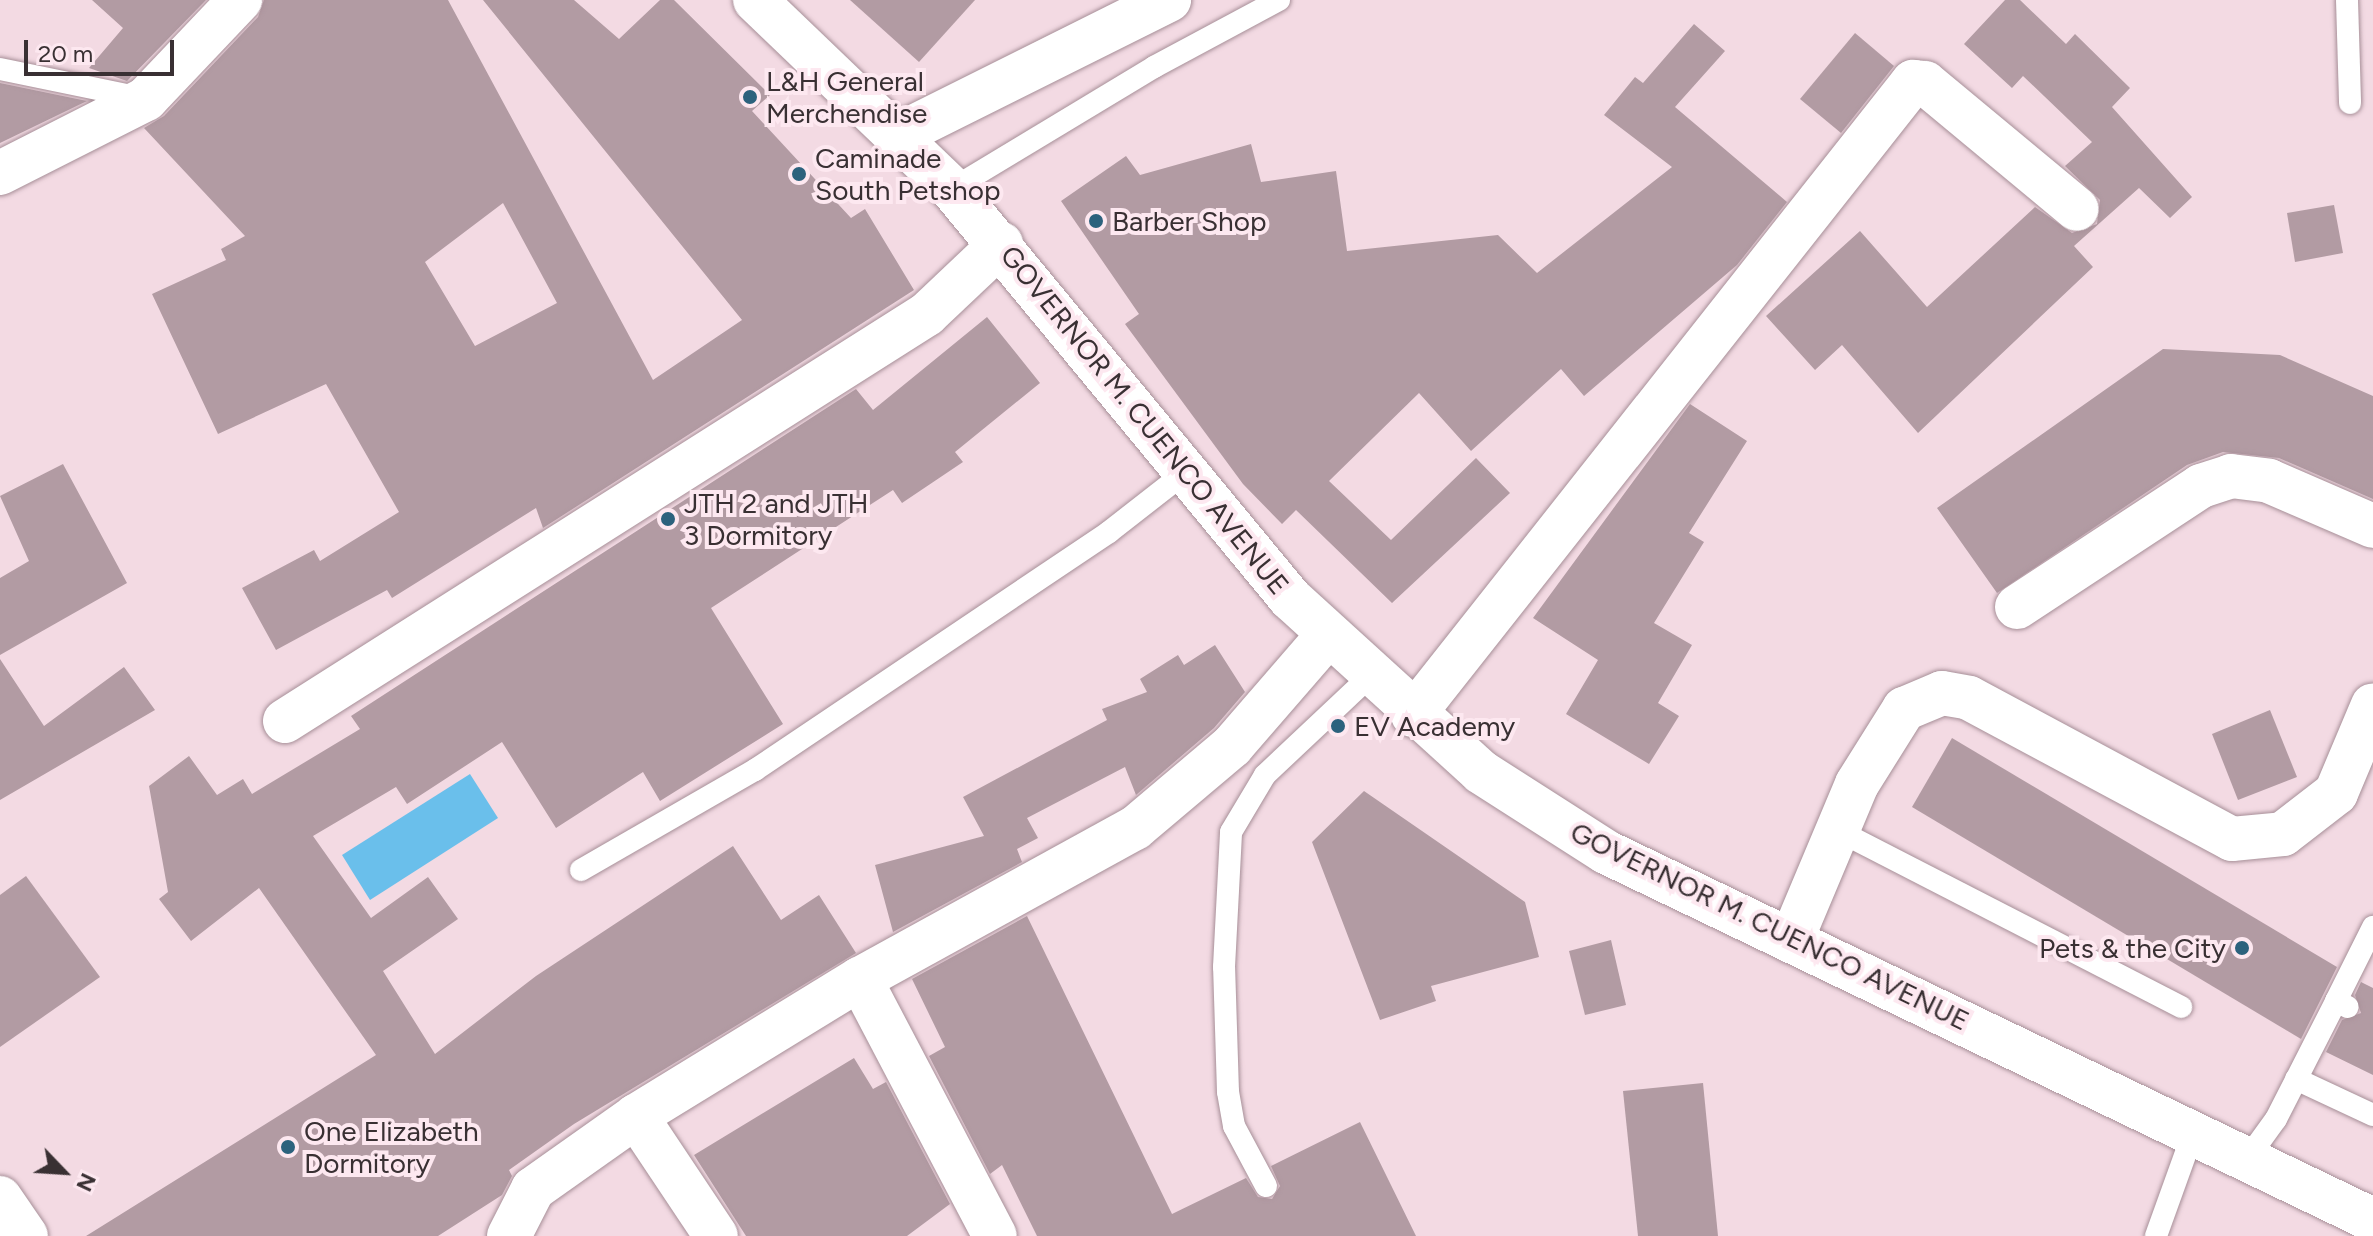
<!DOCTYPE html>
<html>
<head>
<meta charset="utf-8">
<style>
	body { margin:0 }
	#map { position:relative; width:2373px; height:1236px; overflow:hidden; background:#f3dae3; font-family:Figtree,sans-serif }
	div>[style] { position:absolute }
	.water>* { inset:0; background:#6abfeb }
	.building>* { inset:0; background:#b29ba3 }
	.roads { filter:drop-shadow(0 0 2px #a78f98) drop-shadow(0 0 2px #a78f98) }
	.lane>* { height:22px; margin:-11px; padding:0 11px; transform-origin:11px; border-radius:11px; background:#fff }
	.street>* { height:44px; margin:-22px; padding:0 22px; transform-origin:22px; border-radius:22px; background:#fff }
	.secondary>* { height:44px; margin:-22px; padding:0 22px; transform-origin:22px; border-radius:22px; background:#fff }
	.dots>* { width:22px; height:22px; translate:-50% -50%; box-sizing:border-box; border:4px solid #fde8f0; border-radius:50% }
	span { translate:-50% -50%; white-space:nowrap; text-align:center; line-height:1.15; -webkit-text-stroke:8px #fde8f0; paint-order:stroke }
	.poi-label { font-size:28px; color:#393033 }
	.left { translate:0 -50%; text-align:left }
	.right { translate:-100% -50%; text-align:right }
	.street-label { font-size:28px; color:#393033 }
	.north { position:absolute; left:24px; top:1132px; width:80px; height:80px; -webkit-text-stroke:6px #fde8f0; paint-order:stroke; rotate:115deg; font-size:22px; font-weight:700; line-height:32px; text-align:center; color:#393033 }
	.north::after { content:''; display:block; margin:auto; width:28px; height:36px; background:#393033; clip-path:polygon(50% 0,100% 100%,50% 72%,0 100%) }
	.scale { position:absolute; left:24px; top:40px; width:150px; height:36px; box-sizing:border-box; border:4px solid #393033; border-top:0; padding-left:10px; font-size:24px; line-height:28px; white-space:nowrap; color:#393033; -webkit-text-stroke:6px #fde8f0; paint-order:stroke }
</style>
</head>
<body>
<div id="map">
	<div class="water">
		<div style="clip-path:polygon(470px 774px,498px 818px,370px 900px,342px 855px)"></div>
	</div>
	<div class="building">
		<div style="clip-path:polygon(92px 0,206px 0,127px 81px,89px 68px,123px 28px)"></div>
		<div style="clip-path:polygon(evenodd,264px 0,448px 0,653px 380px,742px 320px,483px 0,574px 0,619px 39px,660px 0,674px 0,770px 95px,752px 111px,851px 218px,865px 209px,914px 290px,543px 528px,536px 508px,392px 598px,387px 590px,276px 650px,242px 588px,314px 550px,320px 561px,399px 512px,326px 384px,218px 434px,152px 294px,226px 260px,221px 249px,245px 236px,144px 128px,164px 116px,258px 17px,264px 0,503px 203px,557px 303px,475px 346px,425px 262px,503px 203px)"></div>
		<div style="clip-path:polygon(850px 0,975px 0,919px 62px)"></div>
		<div style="clip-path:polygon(2005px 0,2020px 0,2066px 44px,2075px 34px,2130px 88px,2112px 107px,2192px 197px,2170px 218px,2139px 188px,2074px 246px,2093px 267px,1918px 433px,1842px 345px,1815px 370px,1766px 316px,1860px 231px,1927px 307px,2035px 207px,2072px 233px,2097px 224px,2100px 200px,2065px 166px,2092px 142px,2023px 76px,2012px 88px,1964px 44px)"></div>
		<div style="clip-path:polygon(1694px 24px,1725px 51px,1675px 107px,1787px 202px,1737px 265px,1584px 396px,1561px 369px,1471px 451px,1419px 393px,1329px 481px,1391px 540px,1476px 458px,1510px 493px,1392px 603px,1296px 510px,1282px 524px,1243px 484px,1125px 324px,1139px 314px,1061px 201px,1126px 156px,1140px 175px,1251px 144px,1261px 182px,1336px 171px,1347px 251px,1498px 235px,1537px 273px,1672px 167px,1604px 115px,1635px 77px,1643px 83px)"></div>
		<div style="clip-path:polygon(1855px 33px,1894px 66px,1841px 133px,1800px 99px)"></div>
		<div style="clip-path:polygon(0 83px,87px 101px,0 143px)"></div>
		<div style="clip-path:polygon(2334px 205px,2343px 253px,2295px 262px,2287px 213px)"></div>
		<div style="clip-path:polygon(987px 317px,1040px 383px,955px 452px,963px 462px,902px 503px,893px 490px,711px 608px,783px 724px,660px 801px,643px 772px,556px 828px,502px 742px,407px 804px,396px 787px,313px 836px,371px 918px,428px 877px,458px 919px,383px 971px,435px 1054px,536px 976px,733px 846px,781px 920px,819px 895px,856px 953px,574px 1124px,509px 1170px,512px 1176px,502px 1195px,438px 1236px,86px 1236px,376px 1055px,259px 888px,191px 941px,159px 899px,168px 892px,149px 786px,189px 756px,217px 795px,243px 779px,252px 794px,360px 729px,351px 716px,856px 389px,873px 410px)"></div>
		<div style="clip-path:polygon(2163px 349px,2280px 355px,2373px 396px,2373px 499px,2279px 458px,2223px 452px,2187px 465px,1997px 593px,1937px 508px)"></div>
		<div style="clip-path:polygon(1690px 404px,1747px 441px,1689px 533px,1704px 542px,1654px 623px,1692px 645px,1658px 703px,1679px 716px,1649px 764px,1566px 714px,1598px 660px,1533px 618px)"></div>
		<div style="clip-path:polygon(63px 464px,127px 583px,0 655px,0 578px,29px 561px,0 496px)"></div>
		<div style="clip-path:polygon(1215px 645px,1245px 692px,1214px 728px,1136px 795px,1125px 767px,1027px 818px,1038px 838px,1017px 849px,1022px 862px,893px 932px,875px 865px,984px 836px,963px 797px,1107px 720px,1102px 709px,1147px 692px,1140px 679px,1178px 655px,1184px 665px)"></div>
		<div style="clip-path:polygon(0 659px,44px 726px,124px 667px,155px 710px,0 800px)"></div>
		<div style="clip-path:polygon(2270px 710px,2297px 777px,2238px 800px,2212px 734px)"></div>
		<div style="clip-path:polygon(1952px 738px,2337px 967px,2301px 1039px,1912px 807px)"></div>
		<div style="clip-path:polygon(1364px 791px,1525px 902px,1539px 957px,1431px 986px,1436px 1001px,1380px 1020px,1312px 842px)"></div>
		<div style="clip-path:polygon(26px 876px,100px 977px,0 1047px,0 895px)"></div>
		<div style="clip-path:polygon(1027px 916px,1172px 1214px,1246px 1178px,1258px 1197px,1272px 1199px,1280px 1186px,1271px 1166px,1360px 1122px,1416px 1236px,1037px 1236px,1002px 1165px,990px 1174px,929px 1056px,945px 1047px,912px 979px)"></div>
		<div style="clip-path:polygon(1611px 940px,1626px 1005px,1585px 1015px,1569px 951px)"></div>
		<div style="clip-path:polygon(2361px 982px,2373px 988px,2373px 1075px,2326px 1052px,2342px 1020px,2361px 1013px,2355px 995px)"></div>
		<div style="clip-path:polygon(854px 1058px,873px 1089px,886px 1082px,950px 1204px,907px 1236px,746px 1236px,694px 1155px)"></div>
		<div style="clip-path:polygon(1703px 1083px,1718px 1236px,1638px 1236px,1623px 1091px)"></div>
	</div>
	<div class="roads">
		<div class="lane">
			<div style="left:2347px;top:0;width:103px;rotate:88.3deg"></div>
			<div style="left:0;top:69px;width:144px;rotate:11.6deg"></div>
			<div style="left:952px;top:189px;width:236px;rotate:-31.1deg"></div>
			<div style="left:1154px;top:67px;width:142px;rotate:-28.2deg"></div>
			<div style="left:1837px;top:830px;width:387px;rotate:27.2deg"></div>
			<div style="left:581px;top:870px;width:201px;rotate:-29.9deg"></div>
			<div style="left:755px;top:770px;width:427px;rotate:-33.9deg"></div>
			<div style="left:1109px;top:532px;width:93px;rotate:-38deg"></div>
			<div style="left:2336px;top:1001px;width:83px;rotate:-63.4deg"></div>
			<div style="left:2296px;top:1079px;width:85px;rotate:25.1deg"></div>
			<div style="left:2247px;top:1159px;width:49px;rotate:-54.1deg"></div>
			<div style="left:2276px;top:1119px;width:132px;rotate:-63deg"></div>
			<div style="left:2336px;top:1001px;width:13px;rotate:27deg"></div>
			<div style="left:1266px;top:1186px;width:68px;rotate:-118.1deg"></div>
			<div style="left:1234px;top:1126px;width:35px;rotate:-100deg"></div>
			<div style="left:1228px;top:1092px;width:125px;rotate:-91.8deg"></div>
			<div style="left:1224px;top:967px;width:135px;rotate:-87deg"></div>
			<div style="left:1231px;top:832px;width:66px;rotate:-59.2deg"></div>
			<div style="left:1265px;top:775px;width:144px;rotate:-43.3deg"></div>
			<div style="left:2156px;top:1236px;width:109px;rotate:-70.2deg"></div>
		</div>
		<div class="street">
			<div style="left:898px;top:135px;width:303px;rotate:-26.5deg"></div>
			<div style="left:0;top:173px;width:164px;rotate:-26.9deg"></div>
			<div style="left:146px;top:99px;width:137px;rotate:-46.5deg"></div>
			<div style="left:2017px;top:607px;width:220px;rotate:-33.3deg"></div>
			<div style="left:2201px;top:486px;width:32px;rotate:-18deg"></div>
			<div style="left:2231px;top:476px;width:38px;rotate:7deg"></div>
			<div style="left:2269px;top:481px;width:113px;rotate:23.4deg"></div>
			<div style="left:1413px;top:715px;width:807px;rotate:-51.7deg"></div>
			<div style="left:1913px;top:82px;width:12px;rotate:5deg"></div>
			<div style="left:1925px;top:83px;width:197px;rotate:39.7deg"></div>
			<div style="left:285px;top:721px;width:760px;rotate:-32.37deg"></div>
			<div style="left:927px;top:314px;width:102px;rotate:-43.4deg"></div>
			<div style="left:1791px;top:941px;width:170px;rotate:-67.2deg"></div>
			<div style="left:1857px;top:784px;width:89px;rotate:-57.9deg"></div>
			<div style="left:1904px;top:709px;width:41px;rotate:-22.8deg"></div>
			<div style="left:1942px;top:693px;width:27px;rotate:10deg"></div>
			<div style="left:1969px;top:698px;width:298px;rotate:28.2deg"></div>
			<div style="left:2232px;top:839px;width:51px;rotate:-5.6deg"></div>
			<div style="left:2283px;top:834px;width:67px;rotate:-37.7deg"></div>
			<div style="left:2336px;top:793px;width:95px;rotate:-67.2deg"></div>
			<div style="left:860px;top:979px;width:290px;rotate:62.3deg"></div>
			<div style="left:636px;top:1116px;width:144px;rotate:56.3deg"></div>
			<div style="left:0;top:1198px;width:46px;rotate:55.6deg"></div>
			<div style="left:509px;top:1236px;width:53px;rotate:-62.9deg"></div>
			<div style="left:533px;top:1189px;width:126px;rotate:-35.3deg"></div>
			<div style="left:636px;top:1116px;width:263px;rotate:-31.5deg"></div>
			<div style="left:860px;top:979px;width:314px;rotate:-28.8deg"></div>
			<div style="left:1135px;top:828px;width:127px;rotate:-40.2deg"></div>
			<div style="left:1232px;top:746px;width:147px;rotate:-49.1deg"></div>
		</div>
		<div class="secondary">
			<div style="left:755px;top:0;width:273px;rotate:43.8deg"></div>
			<div style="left:952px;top:189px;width:531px;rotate:50.43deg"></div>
			<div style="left:1290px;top:598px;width:258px;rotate:42.3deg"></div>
			<div style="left:1481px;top:772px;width:148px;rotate:32.6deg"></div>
			<div style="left:1606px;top:852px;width:851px;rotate:25.63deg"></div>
		</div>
	</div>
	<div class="dots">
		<div style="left:750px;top:97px;background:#2c627d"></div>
		<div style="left:799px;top:174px;background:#2c627d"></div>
		<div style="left:1096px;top:221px;background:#2c627d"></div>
		<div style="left:668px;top:519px;background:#2c627d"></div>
		<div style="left:1338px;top:726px;background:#2c627d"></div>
		<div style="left:2242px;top:948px;background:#2c627d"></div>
		<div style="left:288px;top:1147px;background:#2c627d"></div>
	</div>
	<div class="poi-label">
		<span class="left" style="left:766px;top:97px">L&amp;H General<br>Merchendise</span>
		<span class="left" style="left:815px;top:174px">Caminade<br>South Petshop</span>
		<span class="left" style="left:1112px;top:221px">Barber Shop</span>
		<span class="left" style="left:684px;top:519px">JTH 2 and JTH<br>3 Dormitory</span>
		<span class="left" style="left:1354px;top:726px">EV Academy</span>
		<span class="right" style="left:2226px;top:948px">Pets &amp; the City</span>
		<span class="left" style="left:304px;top:1147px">One Elizabeth<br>Dormitory</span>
	</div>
	<div class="street-label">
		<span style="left:1145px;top:420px;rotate:51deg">GOVERNOR M. CUENCO AVENUE</span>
		<span style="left:1770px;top:926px;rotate:26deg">GOVERNOR M. CUENCO AVENUE</span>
	</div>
	<div class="north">N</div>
	<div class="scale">20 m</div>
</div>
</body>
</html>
